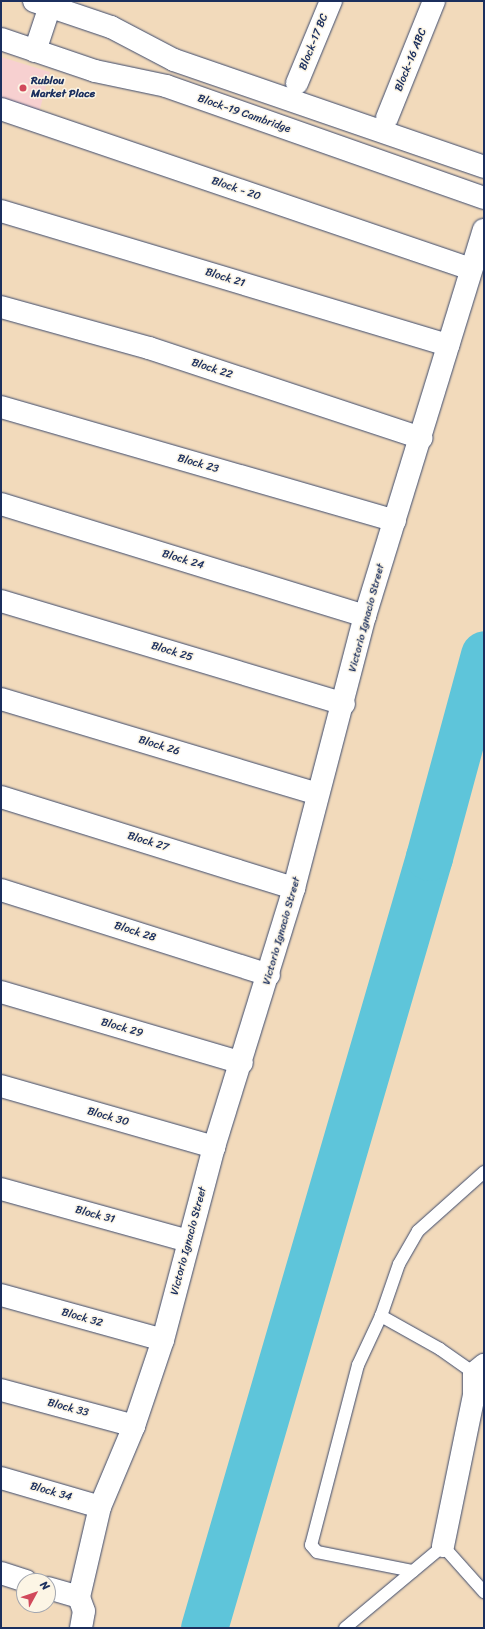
<!DOCTYPE html>
<html>
<head>
<meta charset="utf-8">
<style>
	body { margin:0 }
	#map { position:relative; width:485px; height:1629px; overflow:hidden; background:#f2dabb; font-family:Sriracha,sans-serif }
	div>[style] { position:absolute }
	.built>* { inset:0; background:#f7d0d0 }
	.river>* { height:47px; margin:-23.5px; padding:0 23.5px; transform-origin:23.5px; border-radius:23.5px; background:#5ec5da }
	.roads { filter:drop-shadow(0 0 1px #3b496c) drop-shadow(0 0 1px #3b496c) }
	.lane>* { height:12px; margin:-6px; padding:0 6px; transform-origin:6px; border-radius:6px; background:#fff }
	.street>* { height:22px; margin:-11px; padding:0 11px; transform-origin:11px; border-radius:11px; background:#fff }
	.dots>* { width:11px; height:11px; translate:-50% -50%; box-sizing:border-box; border:2px solid #fcf5e5; border-radius:50% }
	span { translate:-50% -50%; white-space:nowrap; text-align:center; line-height:1.15; -webkit-text-stroke:3px #fcf5e5; paint-order:stroke }
	.street-label { font-size:11px; color:#1b2f5e }
	.poi-label { font-size:11px; color:#1b2f5e; font-weight:700 }
	.left { translate:0 -50%; text-align:left }
	.frame { position:absolute; inset:0; border:2px solid #1b2f5e; pointer-events:none }
	.north { position:absolute; left:16px; top:1573px; width:40px; height:40px; box-sizing:border-box; background:#fcf5e5; border:1px solid #a2a6af; border-radius:50%; rotate:50deg; font-size:11px; font-weight:700; line-height:16px; text-align:center; color:#1b2f5e }
	.north::after { content:''; display:block; margin:auto; width:14px; height:18px; background:#d1495b; clip-path:polygon(50% 0,100% 100%,50% 72%,0 100%) }
</style>
</head>
<body>
<div id="map">
	<div class="built">
		<div style="clip-path:polygon(1px 57px,50px 72px,38px 116px,1px 105px)"></div>
	</div>
	<div class="river">
		<div style="left:204px;top:1628px;width:803px;rotate:-73.73deg"></div>
		<div style="left:429px;top:857px;width:210px;rotate:-74.8deg"></div>
	</div>
	<div class="roads">
		<div class="lane">
			<div style="left:381px;top:1316px;width:54px;rotate:115.1deg"></div>
			<div style="left:358px;top:1365px;width:186px;rotate:104.6deg"></div>
			<div style="left:311px;top:1545px;width:9px;rotate:49deg"></div>
			<div style="left:317px;top:1552px;width:98px;rotate:11.2deg"></div>
			<div style="left:474px;top:1373px;width:42px;rotate:-144.8deg"></div>
			<div style="left:440px;top:1349px;width:68px;rotate:-150.8deg"></div>
			<div style="left:381px;top:1316px;width:55px;rotate:-70.9deg"></div>
			<div style="left:399px;top:1264px;width:38px;rotate:-60deg"></div>
			<div style="left:418px;top:1231px;width:89px;rotate:-41.8deg"></div>
			<div style="left:345px;top:1628px;width:128px;rotate:-39.9deg"></div>
			<div style="left:443px;top:1546px;width:62px;rotate:48.3deg"></div>
		</div>
		<div class="street">
			<div style="left:34px;top:1px;width:81px;rotate:18.7deg"></div>
			<div style="left:111px;top:27px;width:71px;rotate:27.6deg"></div>
			<div style="left:174px;top:60px;width:328px;rotate:19deg"></div>
			<div style="left:1px;top:39px;width:99px;rotate:18.8deg"></div>
			<div style="left:95px;top:71px;width:73px;rotate:11.9deg"></div>
			<div style="left:166px;top:86px;width:337px;rotate:19.4deg"></div>
			<div style="left:35px;top:51px;width:47px;rotate:-71.6deg"></div>
			<div style="left:297px;top:83px;width:89px;rotate:-67.5deg"></div>
			<div style="left:1px;top:109px;width:496px;rotate:18.8deg"></div>
			<div style="left:387px;top:118px;width:126px;rotate:-68.1deg"></div>
			<div style="left:1px;top:211px;width:467px;rotate:16.7deg"></div>
			<div style="left:1px;top:307px;width:154px;rotate:15.5deg"></div>
			<div style="left:149px;top:348px;width:287px;rotate:18.3deg"></div>
			<div style="left:1px;top:407px;width:410px;rotate:16.1deg"></div>
			<div style="left:1px;top:504px;width:381px;rotate:17.1deg"></div>
			<div style="left:1px;top:601px;width:358px;rotate:16.7deg"></div>
			<div style="left:1px;top:699px;width:330px;rotate:16.7deg"></div>
			<div style="left:1px;top:797px;width:307px;rotate:17.3deg"></div>
			<div style="left:1px;top:890px;width:281px;rotate:17.6deg"></div>
			<div style="left:1px;top:992px;width:251px;rotate:16.4deg"></div>
			<div style="left:1px;top:1086px;width:222px;rotate:16deg"></div>
			<div style="left:1px;top:1189px;width:195px;rotate:15.5deg"></div>
			<div style="left:1px;top:1295px;width:168px;rotate:15.5deg"></div>
			<div style="left:1px;top:1390px;width:138px;rotate:15.1deg"></div>
			<div style="left:1px;top:1478px;width:103px;rotate:16.3deg"></div>
			<div style="left:443px;top:1546px;width:154px;rotate:-78.4deg"></div>
			<div style="left:474px;top:1395px;width:22px;rotate:-90deg"></div>
			<div style="left:474px;top:1373px;width:13px;rotate:-39deg"></div>
			<div style="left:1px;top:1573px;width:26px;rotate:18deg"></div>
			<div style="left:48px;top:1588px;width:32px;rotate:16deg"></div>
			<div style="left:81px;top:1628px;width:17px;rotate:-80deg"></div>
			<div style="left:84px;top:1611px;width:15px;rotate:-110deg"></div>
			<div style="left:79px;top:1597px;width:92px;rotate:-76.9deg"></div>
			<div style="left:100px;top:1507px;width:88px;rotate:-67.2deg"></div>
			<div style="left:134px;top:1426px;width:91px;rotate:-71.4deg"></div>
			<div style="left:163px;top:1340px;width:200px;rotate:-75.2deg"></div>
			<div style="left:214px;top:1147px;width:271px;rotate:-72.8deg"></div>
			<div style="left:294px;top:888px;width:281px;rotate:-75.4deg"></div>
			<div style="left:365px;top:616px;width:404px;rotate:-72.9deg"></div>
		</div>
	</div>
	<div class="dots">
		<div style="left:23px;top:88px;background:#d1495b"></div>
	</div>
	<div class="street-label">
		<span style="left:314px;top:42px;rotate:-68deg">Block-17 BC</span>
		<span style="left:411px;top:60px;rotate:-68deg">Block-16 ABC</span>
		<span style="left:244px;top:114px;rotate:19deg">Block-19 Cambridge</span>
		<span style="left:236px;top:189px;rotate:19deg">Block - 20</span>
		<span style="left:225px;top:278px;rotate:17deg">Block 21</span>
		<span style="left:212px;top:369px;rotate:18deg">Block 22</span>
		<span style="left:198px;top:464px;rotate:16deg">Block 23</span>
		<span style="left:183px;top:560px;rotate:17deg">Block 24</span>
		<span style="left:367px;top:618px;rotate:-75deg">Victorio Ignacio Street</span>
		<span style="left:172px;top:652px;rotate:17deg">Block 25</span>
		<span style="left:159px;top:746px;rotate:17deg">Block 26</span>
		<span style="left:148px;top:842px;rotate:17deg">Block 27</span>
		<span style="left:282px;top:931px;rotate:-74deg">Victorio Ignacio Street</span>
		<span style="left:135px;top:932px;rotate:18deg">Block 28</span>
		<span style="left:122px;top:1028px;rotate:16deg">Block 29</span>
		<span style="left:108px;top:1117px;rotate:16deg">Block 30</span>
		<span style="left:95px;top:1215px;rotate:15deg">Block 31</span>
		<span style="left:189px;top:1241px;rotate:-75deg">Victorio Ignacio Street</span>
		<span style="left:82px;top:1318px;rotate:16deg">Block 32</span>
		<span style="left:68px;top:1408px;rotate:15deg">Block 33</span>
		<span style="left:51px;top:1492px;rotate:16deg">Block 34</span>
	</div>
	<div class="poi-label">
		<span class="left" style="left:31px;top:88px">Rublou<br>Market Place</span>
	</div>
	<div class="frame"></div>
	<div class="north">N</div>
</div>
</body>
</html>
